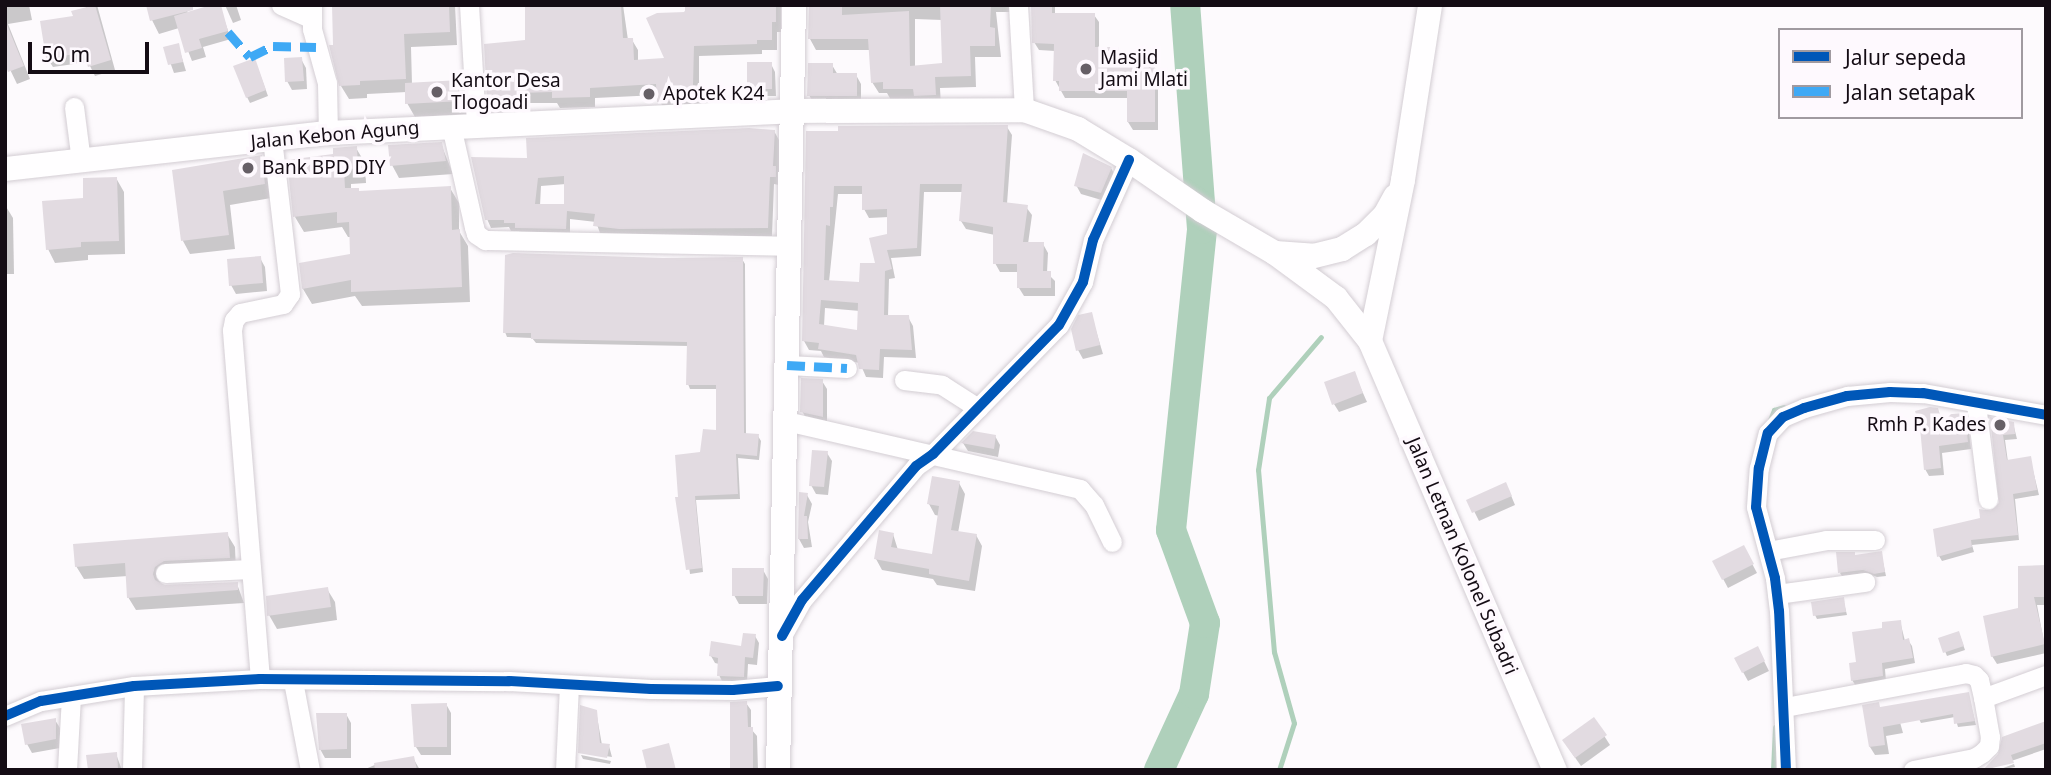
<!DOCTYPE html>
<html>
<head>
<meta charset="utf-8">
<style>
	body { margin:0 }
	#map { position:relative; width:2051px; height:775px; overflow:hidden; background:#fdfafd; font-family:"Noto Sans",sans-serif }
	div>[style] { position:absolute }
	.shadow>* { inset:0; background:#0003 }
	.stream>* { height:5px; margin:-2.5px; padding:0 2.5px; transform-origin:2.5px; border-radius:2.5px; background:#afd0bb }
	.river>* { height:30px; margin:-15px; padding:0 15px; transform-origin:15px; border-radius:15px; background:#afd0bb }
	.building>* { inset:0; background:#e2dbe1 }
	.roads { filter:drop-shadow(0 0 2px #d3cdd3) drop-shadow(0 0 2px #d3cdd3) }
	.minor>* { height:19px; margin:-9.5px; padding:0 9.5px; transform-origin:9.5px; border-radius:9.5px; background:#fffeff }
	.major>* { height:24px; margin:-12px; padding:0 12px; transform-origin:12px; border-radius:12px; background:#fffeff }
	.quiet>* { height:9px; margin-top:-4.5px; transform-origin:0; background:repeating-linear-gradient(90deg,#3fa9f5 0 18px,transparent 0 27px) }
	.cycleway>* { height:10px; margin:-5px; padding:0 5px; transform-origin:5px; border-radius:5px; background:#0057b8 }
	.dots>* { width:19px; height:19px; translate:-50% -50%; box-sizing:border-box; border:4px solid #fef9fe; border-radius:50% }
	span { translate:-50% -50%; white-space:nowrap; text-align:center; line-height:1.15; -webkit-text-stroke:7px #fef9fe; paint-order:stroke }
	.poi-label { font-size:19px; color:#140c14 }
	.left { translate:0 -50%; text-align:left }
	.right { translate:-100% -50%; text-align:right }
	.street-label { font-size:19px; color:#140c14 }
	.frame { position:absolute; inset:0; border:7px solid #140c14; pointer-events:none }
	.legend { position:absolute; left:1778px; top:28px; width:245px; height:91px; box-sizing:border-box; background:#fef9fe; border:2px solid #a09aa0; margin:0; padding:9px 12px; list-style:none; font-size:21px; color:#140c14 }
	.legend li { display:flex; align-items:center; gap:14px; height:35px }
	.legend b { width:35px; border:2px solid #a09aa0 }
	.scale { position:absolute; left:28px; top:42px; width:121px; height:32px; box-sizing:border-box; border:4px solid #140c14; border-top:0; padding-left:9px; font-size:21px; line-height:24px; white-space:nowrap; color:#140c14; -webkit-text-stroke:5px #fef9fe; paint-order:stroke }
</style>
</head>
<body>
<div id="map">
	<div class="shadow">
		<div style="clip-path:polygon(5px 5px,29px 5px,32px 20px,8px 24px,30px 79px,17px 84px,5px 59px)"></div>
		<div style="clip-path:polygon(88px 5px,97px 5px,115px 70px,95px 76px,88px 62px,53px 67px,47px 58px)"></div>
		<div style="clip-path:polygon(186px 5px,188px 14px,219px 5px,231px 39px,203px 47px,206px 57px,192px 61px,179px 28px,159px 34px,152px 20px)"></div>
		<div style="clip-path:polygon(225px 5px,236px 5px,241px 20px,233px 23px)"></div>
		<div style="clip-path:polygon(334px 5px,455px 5px,457px 45px,411px 47px,412px 84px,460px 82px,468px 96px,469px 114px,415px 117px,407px 103px,407px 92px,367px 94px,367px 98px,349px 99px,341px 86px)"></div>
		<div style="clip-path:polygon(527px 5px,623px 5px,628px 40px,632px 40px,638px 50px,638px 61px,667px 60px,687px 5px,781px 5px,781px 32px,777px 32px,777px 50px,762px 50px,762px 54px,699px 56px,699px 87px,708px 97px,709px 110px,665px 113px,658px 95px,595px 98px,595px 107px,560px 108px,557px 103px,524px 103px,524px 110px,495px 110px,489px 99px,527px 42px)"></div>
		<div style="clip-path:polygon(evenodd,811px 5px,1011px 5px,1011px 12px,996px 12px,1001px 57px,975px 57px,976px 87px,940px 88px,941px 106px,891px 100px,887px 93px,879px 93px,872px 82px,870px 50px,816px 50px,810px 39px,811px 5px,915px 19px,942px 20px,944px 65px,915px 67px,915px 19px)"></div>
		<div style="clip-path:polygon(1034px 5px,1055px 5px,1055px 15px,1094px 15px,1099px 22px,1099px 49px,1118px 49px,1122px 66px,1154px 66px,1158px 74px,1158px 130px,1133px 130px,1128px 122px,1128px 98px,1065px 98px,1055px 80px,1055px 51px,1039px 50px,1034px 42px)"></div>
		<div style="clip-path:polygon(178px 45px,186px 71px,174px 73px,165px 48px)"></div>
		<div style="clip-path:polygon(301px 59px,306px 68px,307px 89px,292px 90px,287px 81px)"></div>
		<div style="clip-path:polygon(771px 64px,775px 72px,776px 96px,767px 96px,767px 104px,753px 105px,749px 98px)"></div>
		<div style="clip-path:polygon(832px 65px,838px 75px,856px 75px,861px 84px,861px 104px,814px 104px,809px 95px)"></div>
		<div style="clip-path:polygon(257px 66px,268px 96px,250px 103px,247px 97px)"></div>
		<div style="clip-path:polygon(evenodd,1007px 127px,1012px 135px,1007px 204px,1026px 207px,1032px 215px,1028px 244px,1043px 244px,1048px 253px,1047px 273px,1055px 281px,1055px 296px,1024px 296px,1019px 288px,1019px 272px,1000px 272px,995px 263px,995px 235px,966px 229px,961px 221px,963px 192px,924px 192px,921px 256px,891px 258px,895px 278px,889px 279px,888px 317px,908px 317px,913px 326px,916px 358px,884px 357px,883px 378px,866px 377px,860px 363px,824px 357px,821px 351px,809px 350px,804px 341px,808px 133px,1007px 127px,838px 194px,864px 194px,864px 209px,869px 218px,889px 217px,889px 235px,877px 265px,861px 284px,829px 282px,838px 194px,1007px 127px,825px 308px,860px 311px,859px 332px,824px 326px,825px 308px)"></div>
		<div style="clip-path:polygon(evenodd,774px 131px,779px 140px,779px 185px,774px 184px,772px 236px,624px 237px,600px 233px,596px 222px,570px 219px,570px 237px,522px 236px,519px 231px,511px 231px,509px 227px,491px 228px,487px 219px,529px 160px,774px 131px,566px 184px,566px 206px,540px 206px,541px 186px,566px 184px)"></div>
		<div style="clip-path:polygon(441px 144px,453px 174px,399px 178px,392px 165px)"></div>
		<div style="clip-path:polygon(356px 148px,365px 163px,366px 183px,351px 184px,351px 190px,358px 189px,360px 193px,450px 188px,459px 203px,459px 231px,468px 246px,470px 302px,362px 306px,355px 296px,312px 304px,303px 289px,301px 265px,352px 255px,351px 237px,348px 237px,342px 227px,304px 232px,295px 217px,289px 162px,335px 156px)"></div>
		<div style="clip-path:polygon(261px 157px,268px 171px,271px 198px,230px 205px,235px 249px,190px 254px,183px 241px,174px 172px)"></div>
		<div style="clip-path:polygon(1111px 168px,1116px 177px,1105px 201px,1081px 194px,1076px 185px)"></div>
		<div style="clip-path:polygon(116px 178px,124px 192px,125px 254px,88px 255px,88px 260px,55px 263px,48px 249px,85px 199px)"></div>
		<div style="clip-path:polygon(5px 205px,13px 218px,14px 274px,5px 274px)"></div>
		<div style="clip-path:polygon(260px 258px,265px 267px,267px 291px,236px 294px,231px 285px)"></div>
		<div style="clip-path:polygon(742px 259px,745px 264px,746px 435px,758px 436px,761px 441px,759px 460px,738px 458px,740px 499px,696px 500px,703px 572px,690px 574px,680px 498px,702px 454px,718px 432px,717px 389px,690px 389px,688px 384px,689px 346px,536px 343px,532px 338px,507px 337px,505px 332px)"></div>
		<div style="clip-path:polygon(1091px 314px,1103px 354px,1083px 359px,1078px 350px)"></div>
		<div style="clip-path:polygon(1354px 373px,1367px 402px,1339px 412px,1334px 404px)"></div>
		<div style="clip-path:polygon(822px 381px,827px 389px,827px 425px,807px 420px,802px 411px)"></div>
		<div style="clip-path:polygon(1964px 415px,1968px 422px,1971px 449px,1942px 453px,1944px 475px,1929px 476px,1925px 469px,1941px 417px)"></div>
		<div style="clip-path:polygon(1992px 420px,2013px 423px,2017px 439px,2005px 440px,2008px 462px,2030px 458px,2039px 495px,2015px 499px,2019px 540px,1972px 545px,1974px 552px,1942px 561px,1939px 556px,1982px 519px,1981px 510px,1996px 511px,2002px 498px)"></div>
		<div style="clip-path:polygon(973px 433px,995px 436px,1000px 445px,998px 457px,968px 451px,963px 443px)"></div>
		<div style="clip-path:polygon(827px 453px,832px 461px,828px 495px,816px 494px,811px 485px)"></div>
		<div style="clip-path:polygon(959px 483px,965px 494px,958px 533px,976px 535px,982px 546px,975px 591px,937px 585px,933px 579px,882px 570px,876px 559px,893px 534px,898px 550px,933px 556px,940px 516px,935px 515px,929px 504px)"></div>
		<div style="clip-path:polygon(1510px 493px,1515px 505px,1479px 521px,1469px 501px)"></div>
		<div style="clip-path:polygon(807px 495px,812px 504px,808px 522px,812px 547px,804px 548px,799px 539px)"></div>
		<div style="clip-path:polygon(227px 534px,235px 547px,236px 571px,161px 580px,160px 585px,237px 584px,244px 603px,136px 610px,128px 597px,128px 576px,84px 579px,76px 566px)"></div>
		<div style="clip-path:polygon(1881px 553px,1886px 576px,1877px 577px,1866px 573px,1842px 576px,1840px 573px,1856px 557px)"></div>
		<div style="clip-path:polygon(1748px 556px,1757px 573px,1728px 588px,1714px 562px)"></div>
		<div style="clip-path:polygon(2046px 567px,2046px 605px,2037px 605px,2046px 653px,1997px 664px,1992px 656px)"></div>
		<div style="clip-path:polygon(763px 570px,768px 579px,767px 604px,739px 604px,734px 595px)"></div>
		<div style="clip-path:polygon(327px 589px,335px 602px,337px 620px,277px 629px,269px 615px)"></div>
		<div style="clip-path:polygon(1843px 599px,1847px 615px,1817px 619px,1815px 615px)"></div>
		<div style="clip-path:polygon(1900px 621px,1905px 641px,1908px 640px,1912px 646px,1915px 663px,1885px 669px,1886px 682px,1856px 686px,1852px 680px,1857px 664px,1884px 630px)"></div>
		<div style="clip-path:polygon(755px 636px,759px 643px,757px 665px,748px 664px,747px 683px,723px 683px,719px 675px,719px 664px,715px 663px,711px 656px,743px 648px)"></div>
		<div style="clip-path:polygon(1960px 636px,1965px 650px,1947px 656px,1940px 639px)"></div>
		<div style="clip-path:polygon(1762px 657px,1769px 671px,1748px 681px,1743px 672px)"></div>
		<div style="clip-path:polygon(1968px 694px,1976px 725px,1958px 727px,1955px 717px,1921px 723px,1919px 719px)"></div>
		<div style="clip-path:polygon(746px 703px,751px 710px,751px 729px,757px 736px,758px 770px,732px 770px)"></div>
		<div style="clip-path:polygon(446px 704px,451px 713px,451px 755px,421px 755px,416px 747px)"></div>
		<div style="clip-path:polygon(1864px 706px,1898px 715px,1903px 733px,1886px 736px,1889px 754px,1875px 755px,1870px 747px)"></div>
		<div style="clip-path:polygon(596px 711px,602px 745px,609px 746px,612px 757px,580px 752px)"></div>
		<div style="clip-path:polygon(346px 714px,351px 723px,351px 758px,325px 758px,320px 749px)"></div>
		<div style="clip-path:polygon(55px 720px,60px 728px,60px 748px,32px 753px,27px 744px)"></div>
		<div style="clip-path:polygon(1594px 720px,1610px 745px,1581px 766px,1569px 749px)"></div>
		<div style="clip-path:polygon(2046px 722px,2046px 749px,1985px 770px,2000px 755px)"></div>
		<div style="clip-path:polygon(116px 754px,122px 770px,89px 770px)"></div>
		<div style="clip-path:polygon(581px 755px,611px 761px,610px 764px,583px 759px)"></div>
		<div style="clip-path:polygon(413px 758px,420px 770px,363px 770px,377px 764px)"></div>
		<div style="clip-path:polygon(2014px 764px,2015px 767px,1998px 770px)"></div>
	</div>
	<div class="stream">
		<div style="left:1770px;top:420px;width:11px;rotate:-68deg"></div>
		<div style="left:1774px;top:410px;width:10px;rotate:-17deg"></div>
		<div style="left:1279px;top:770px;width:49px;rotate:-72.3deg"></div>
		<div style="left:1294px;top:723px;width:74px;rotate:-105.7deg"></div>
		<div style="left:1274px;top:652px;width:183px;rotate:-95deg"></div>
		<div style="left:1258px;top:470px;width:73px;rotate:-81.3deg"></div>
		<div style="left:1269px;top:398px;width:80px;rotate:-49.6deg"></div>
		<div style="left:1773px;top:770px;width:43px;rotate:-87.3deg"></div>
	</div>
	<div class="river">
		<div style="left:1159px;top:770px;width:84px;rotate:-65.3deg"></div>
		<div style="left:1194px;top:694px;width:72px;rotate:-81.2deg"></div>
		<div style="left:1205px;top:623px;width:99px;rotate:-110.1deg"></div>
		<div style="left:1171px;top:530px;width:303px;rotate:-84.1deg"></div>
		<div style="left:1202px;top:229px;width:225px;rotate:-94.3deg"></div>
	</div>
	<div class="building">
		<div style="clip-path:polygon(95px 5px,111px 60px,88px 67px,84px 53px,46px 58px,40px 21px,73px 16px,71px 11px)"></div>
		<div style="clip-path:polygon(146px 5px,193px 5px,193px 10px,150px 21px)"></div>
		<div style="clip-path:polygon(211px 5px,221px 5px,228px 31px,199px 39px,202px 48px,185px 53px,174px 16px)"></div>
		<div style="clip-path:polygon(332px 5px,449px 5px,450px 32px,404px 34px,406px 79px,360px 81px,360px 85px,339px 86px,329px 45px,333px 45px)"></div>
		<div style="clip-path:polygon(525px 5px,621px 5px,623px 38px,633px 38px,634px 60px,664px 58px,646px 18px,657px 13px,685px 12px,685px 5px,776px 5px,776px 22px,772px 22px,772px 40px,757px 40px,757px 44px,694px 46px,693px 85px,703px 85px,704px 100px,657px 102px,656px 84px,590px 88px,590px 97px,552px 98px,552px 92px,519px 93px,519px 100px,487px 100px,484px 44px,525px 40px)"></div>
		<div style="clip-path:polygon(809px 5px,842px 5px,842px 15px,909px 11px,910px 66px,942px 63px,940px 5px,991px 5px,990px 27px,995px 28px,995px 46px,970px 46px,971px 76px,935px 77px,936px 95px,914px 96px,913px 89px,883px 89px,883px 82px,871px 83px,868px 39px,808px 39px)"></div>
		<div style="clip-path:polygon(1031px 5px,1052px 5px,1052px 13px,1095px 13px,1095px 47px,1119px 47px,1119px 64px,1155px 64px,1155px 122px,1127px 122px,1127px 91px,1059px 91px,1059px 81px,1053px 81px,1054px 44px,1032px 43px)"></div>
		<div style="clip-path:polygon(5px 20px,24px 66px,8px 72px,5px 64px)"></div>
		<div style="clip-path:polygon(179px 43px,183px 62px,168px 65px,163px 47px)"></div>
		<div style="clip-path:polygon(302px 57px,304px 81px,285px 82px,284px 58px)"></div>
		<div style="clip-path:polygon(255px 58px,266px 90px,246px 98px,233px 66px)"></div>
		<div style="clip-path:polygon(747px 62px,772px 62px,772px 89px,764px 89px,764px 97px,747px 98px)"></div>
		<div style="clip-path:polygon(808px 63px,833px 63px,833px 73px,857px 73px,857px 96px,807px 96px)"></div>
		<div style="clip-path:polygon(461px 80px,462px 101px,405px 104px,405px 83px)"></div>
		<div style="clip-path:polygon(evenodd,1008px 125px,1003px 202px,1028px 205px,1023px 242px,1044px 242px,1043px 271px,1051px 271px,1051px 288px,1017px 288px,1017px 264px,993px 264px,993px 227px,959px 221px,962px 184px,920px 184px,917px 248px,887px 250px,892px 269px,885px 271px,884px 315px,909px 315px,912px 350px,880px 349px,879px 370px,859px 369px,856px 355px,818px 349px,819px 343px,802px 341px,806px 131px,838px 131px,838px 126px,1008px 125px,834px 186px,862px 186px,862px 210px,887px 209px,887px 234px,869px 238px,875px 263px,860px 263px,859px 282px,824px 280px,826px 225px,830px 226px,830px 207px,833px 207px,834px 186px,1008px 125px,821px 300px,858px 303px,857px 330px,819px 324px,821px 300px)"></div>
		<div style="clip-path:polygon(evenodd,749px 128px,775px 130px,773px 166px,776px 166px,776px 177px,770px 177px,768px 228px,619px 229px,593px 226px,595px 214px,567px 211px,566px 229px,515px 228px,515px 223px,504px 223px,504px 220px,485px 220px,471px 157px,527px 158px,526px 138px,749px 128px,564px 176px,564px 204px,535px 204px,538px 178px,564px 176px)"></div>
		<div style="clip-path:polygon(442px 142px,446px 161px,390px 166px,388px 145px)"></div>
		<div style="clip-path:polygon(357px 146px,358px 168px,344px 170px,345px 188px,359px 188px,359px 191px,451px 186px,452px 230px,460px 229px,462px 287px,351px 292px,351px 280px,302px 289px,299px 263px,350px 254px,349px 222px,337px 223px,337px 212px,293px 217px,287px 160px,333px 154px,333px 148px)"></div>
		<div style="clip-path:polygon(1083px 153px,1112px 167px,1101px 193px,1074px 186px)"></div>
		<div style="clip-path:polygon(262px 155px,265px 184px,223px 191px,229px 235px,181px 241px,172px 170px)"></div>
		<div style="clip-path:polygon(117px 177px,119px 241px,81px 242px,81px 247px,46px 250px,42px 201px,83px 198px,83px 178px)"></div>
		<div style="clip-path:polygon(513px 253px,663px 258px,743px 257px,744px 433px,759px 434px,757px 456px,736px 454px,738px 494px,695px 496px,702px 568px,686px 570px,675px 497px,678px 497px,675px 455px,700px 452px,703px 429px,716px 430px,716px 385px,686px 385px,687px 342px,531px 339px,531px 333px,503px 333px,505px 255px)"></div>
		<div style="clip-path:polygon(261px 256px,263px 283px,229px 286px,227px 259px)"></div>
		<div style="clip-path:polygon(1092px 312px,1100px 345px,1076px 351px,1071px 329px,1078px 315px)"></div>
		<div style="clip-path:polygon(1355px 371px,1363px 393px,1332px 405px,1324px 382px)"></div>
		<div style="clip-path:polygon(801px 378px,823px 379px,823px 417px,800px 412px)"></div>
		<div style="clip-path:polygon(1930px 407px,1938px 408px,1940px 415px,1965px 413px,1968px 442px,1939px 446px,1941px 468px,1924px 470px,1920px 428px,1915px 411px)"></div>
		<div style="clip-path:polygon(1990px 417px,2014px 422px,2015px 434px,2003px 435px,2007px 460px,2031px 456px,2037px 490px,2013px 494px,2018px 535px,1971px 540px,1972px 547px,1937px 557px,1933px 529px,1980px 518px,1979px 509px,1990px 511px,1999px 503px)"></div>
		<div style="clip-path:polygon(973px 431px,996px 435px,994px 449px,961px 443px)"></div>
		<div style="clip-path:polygon(812px 450px,828px 451px,824px 487px,809px 486px)"></div>
		<div style="clip-path:polygon(932px 476px,960px 481px,951px 530px,977px 534px,969px 581px,929px 574px,929px 569px,874px 559px,879px 530px,894px 533px,891px 547px,932px 554px,939px 506px,927px 504px)"></div>
		<div style="clip-path:polygon(1506px 482px,1512px 496px,1472px 513px,1466px 500px)"></div>
		<div style="clip-path:polygon(799px 492px,808px 493px,804px 516px,807px 516px,808px 539px,798px 539px)"></div>
		<div style="clip-path:polygon(228px 532px,230px 558px,164px 561px,155px 567px,153px 574px,155px 580px,165px 585px,238px 582px,238px 590px,127px 598px,125px 563px,75px 567px,73px 544px)"></div>
		<div style="clip-path:polygon(1744px 545px,1754px 564px,1722px 580px,1712px 561px)"></div>
		<div style="clip-path:polygon(1882px 551px,1885px 572px,1874px 574px,1863px 570px,1838px 573px,1836px 552px,1855px 552px,1855px 555px)"></div>
		<div style="clip-path:polygon(2046px 565px,2046px 597px,2034px 597px,2045px 644px,1991px 657px,1983px 616px,2018px 608px,2018px 566px)"></div>
		<div style="clip-path:polygon(732px 568px,764px 568px,763px 596px,732px 596px)"></div>
		<div style="clip-path:polygon(328px 587px,331px 607px,267px 616px,266px 596px)"></div>
		<div style="clip-path:polygon(1844px 597px,1846px 612px,1813px 616px,1811px 602px)"></div>
		<div style="clip-path:polygon(1901px 620px,1903px 640px,1909px 638px,1913px 658px,1882px 663px,1883px 676px,1851px 681px,1849px 663px,1856px 662px,1852px 632px,1882px 628px,1882px 622px)"></div>
		<div style="clip-path:polygon(1959px 631px,1964px 646px,1943px 653px,1938px 638px)"></div>
		<div style="clip-path:polygon(743px 633px,756px 634px,753px 658px,745px 657px,744px 677px,717px 676px,718px 658px,709px 656px,711px 641px,741px 646px)"></div>
		<div style="clip-path:polygon(1758px 646px,1765px 661px,1742px 673px,1734px 658px)"></div>
		<div style="clip-path:polygon(1969px 692px,1975px 721px,1954px 724px,1953px 714px,1883px 727px,1885px 745px,1869px 747px,1862px 705px,1879px 702px,1880px 707px)"></div>
		<div style="clip-path:polygon(747px 701px,748px 727px,753px 727px,753px 770px,730px 770px,730px 702px)"></div>
		<div style="clip-path:polygon(447px 703px,447px 747px,414px 747px,411px 704px)"></div>
		<div style="clip-path:polygon(580px 705px,597px 710px,600px 743px,610px 744px,607px 758px,578px 753px)"></div>
		<div style="clip-path:polygon(316px 713px,347px 713px,347px 749px,319px 750px)"></div>
		<div style="clip-path:polygon(1594px 717px,1607px 735px,1575px 758px,1562px 740px)"></div>
		<div style="clip-path:polygon(56px 718px,56px 739px,25px 745px,21px 724px)"></div>
		<div style="clip-path:polygon(2046px 721px,2046px 743px,2011px 755px,2014px 763px,1983px 770px,1998px 754px,2002px 737px)"></div>
		<div style="clip-path:polygon(669px 743px,676px 770px,647px 770px,642px 750px)"></div>
		<div style="clip-path:polygon(117px 752px,118px 770px,88px 770px,86px 755px)"></div>
		<div style="clip-path:polygon(414px 756px,417px 770px,375px 770px,374px 763px)"></div>
	</div>
	<div class="roads">
		<div class="minor">
			<div style="left:281px;top:5px;width:34px;rotate:24deg"></div>
			<div style="left:312px;top:5px;width:24px;rotate:90deg"></div>
			<div style="left:312px;top:29px;width:56px;rotate:74.5deg"></div>
			<div style="left:327px;top:83px;width:50px;rotate:88.9deg"></div>
			<div style="left:469px;top:5px;width:119px;rotate:86.6deg"></div>
			<div style="left:1018px;top:5px;width:105px;rotate:86.7deg"></div>
			<div style="left:74px;top:107px;width:54px;rotate:82.6deg"></div>
			<div style="left:451px;top:126px;width:104px;rotate:77.2deg"></div>
			<div style="left:474px;top:227px;width:7px;rotate:74deg"></div>
			<div style="left:476px;top:234px;width:11px;rotate:34deg"></div>
			<div style="left:485px;top:240px;width:304px;rotate:1.1deg"></div>
			<div style="left:787px;top:365px;width:60px;rotate:2.9deg"></div>
			<div style="left:904px;top:380px;width:38px;rotate:7deg"></div>
			<div style="left:942px;top:385px;width:43px;rotate:32.6deg"></div>
			<div style="left:1976px;top:404px;width:96px;rotate:82.8deg"></div>
			<div style="left:786px;top:421px;width:302px;rotate:13deg"></div>
			<div style="left:1080px;top:489px;width:21px;rotate:49deg"></div>
			<div style="left:1094px;top:505px;width:41px;rotate:64.1deg"></div>
			<div style="left:1768px;top:551px;width:59px;rotate:-10.7deg"></div>
			<div style="left:1826px;top:540px;width:49px"></div>
			<div style="left:165px;top:573px;width:86px;rotate:-2.7deg"></div>
			<div style="left:1777px;top:594px;width:89px;rotate:-7.8deg"></div>
			<div style="left:782px;top:636px;width:41px;rotate:-60.9deg"></div>
			<div style="left:802px;top:600px;width:176px;rotate:-49.6deg"></div>
			<div style="left:916px;top:466px;width:21px;rotate:-35deg"></div>
			<div style="left:933px;top:454px;width:180px;rotate:-45.7deg"></div>
			<div style="left:1059px;top:325px;width:49px;rotate:-60.8deg"></div>
			<div style="left:1083px;top:282px;width:43px;rotate:-76.6deg"></div>
			<div style="left:1093px;top:240px;width:88px;rotate:-65.8deg"></div>
			<div style="left:260px;top:679px;width:350px;rotate:-94.6deg"></div>
			<div style="left:232px;top:330px;width:10px;rotate:-79deg"></div>
			<div style="left:234px;top:320px;width:9px;rotate:-49deg"></div>
			<div style="left:240px;top:313px;width:44px;rotate:-11.8deg"></div>
			<div style="left:283px;top:304px;width:12px;rotate:-55deg"></div>
			<div style="left:290px;top:294px;width:156px;rotate:-96.6deg"></div>
			<div style="left:293px;top:681px;width:91px;rotate:79.2deg"></div>
			<div style="left:1785px;top:707px;width:184px;rotate:-10.6deg"></div>
			<div style="left:1966px;top:673px;width:8px;rotate:14deg"></div>
			<div style="left:1974px;top:675px;width:7px;rotate:45deg"></div>
			<div style="left:1979px;top:680px;width:18px;rotate:77deg"></div>
			<div style="left:5px;top:716px;width:39px;rotate:-23deg"></div>
			<div style="left:41px;top:701px;width:94px;rotate:-9.2deg"></div>
			<div style="left:134px;top:686px;width:126px;rotate:-3.2deg"></div>
			<div style="left:260px;top:679px;width:249px;rotate:0.5deg"></div>
			<div style="left:509px;top:681px;width:142px;rotate:3.2deg"></div>
			<div style="left:651px;top:689px;width:82px;rotate:0.7deg"></div>
			<div style="left:733px;top:690px;width:45px;rotate:-5.1deg"></div>
			<div style="left:67px;top:770px;width:74px;rotate:-86.9deg"></div>
			<div style="left:132px;top:770px;width:84px;rotate:-88.6deg"></div>
			<div style="left:565px;top:770px;width:85px;rotate:-87.3deg"></div>
			<div style="left:1786px;top:770px;width:159px;rotate:-92.5deg"></div>
			<div style="left:1779px;top:611px;width:33px;rotate:-97deg"></div>
			<div style="left:1775px;top:578px;width:73px;rotate:-105deg"></div>
			<div style="left:1756px;top:507px;width:39px;rotate:-86deg"></div>
			<div style="left:1759px;top:468px;width:36px;rotate:-76deg"></div>
			<div style="left:1768px;top:433px;width:22px;rotate:-47deg"></div>
			<div style="left:1783px;top:417px;width:23px;rotate:-23deg"></div>
			<div style="left:1804px;top:408px;width:45px;rotate:-15.6deg"></div>
			<div style="left:1847px;top:396px;width:43px;rotate:-5.3deg"></div>
			<div style="left:1890px;top:392px;width:33px;rotate:2deg"></div>
			<div style="left:1923px;top:393px;width:125px;rotate:10.1deg"></div>
			<div style="left:1913px;top:770px;width:62px;rotate:-11.1deg"></div>
			<div style="left:1974px;top:758px;width:9px;rotate:-32deg"></div>
			<div style="left:1982px;top:753px;width:10px;rotate:-45deg"></div>
			<div style="left:1989px;top:746px;width:9px;rotate:-84deg"></div>
			<div style="left:1990px;top:737px;width:40px;rotate:-100deg"></div>
			<div style="left:1983px;top:698px;width:67px;rotate:-20.1deg"></div>
		</div>
		<div class="major">
			<div style="left:5px;top:169px;width:325px;rotate:-6.4deg"></div>
			<div style="left:328px;top:133px;width:464px;rotate:-2.7deg"></div>
			<div style="left:791px;top:111px;width:233px;rotate:-0.2deg"></div>
			<div style="left:1024px;top:110px;width:57px;rotate:19.4deg"></div>
			<div style="left:1078px;top:129px;width:60px;rotate:31.3deg"></div>
			<div style="left:1129px;top:160px;width:90px;rotate:34.6deg"></div>
			<div style="left:1203px;top:211px;width:83px;rotate:30.3deg"></div>
			<div style="left:1275px;top:253px;width:76px;rotate:36.4deg"></div>
			<div style="left:1336px;top:298px;width:55px;rotate:51.7deg"></div>
			<div style="left:1370px;top:341px;width:467px;rotate:66.7deg"></div>
			<div style="left:1275px;top:253px;width:39px;rotate:4deg"></div>
			<div style="left:1314px;top:256px;width:29px;rotate:-14deg"></div>
			<div style="left:1342px;top:249px;width:28px;rotate:-32deg"></div>
			<div style="left:1366px;top:234px;width:27px;rotate:-45deg"></div>
			<div style="left:1385px;top:215px;width:21px;rotate:-61deg"></div>
			<div style="left:1370px;top:341px;width:164px;rotate:-78.4deg"></div>
			<div style="left:1403px;top:180px;width:177px;rotate:-81.2deg"></div>
			<div style="left:778px;top:770px;width:765px;rotate:-88.8deg"></div>
		</div>
	</div>
	<div class="quiet">
		<div style="left:228px;top:32px;width:33px;rotate:49deg"></div>
		<div style="left:250px;top:57px;width:25px;rotate:-26deg"></div>
		<div style="left:273px;top:46px;width:43px;rotate:1.3deg"></div>
		<div style="left:787px;top:365px;width:60px;rotate:2.9deg"></div>
	</div>
	<div class="cycleway">
		<div style="left:782px;top:636px;width:41px;rotate:-60.9deg"></div>
		<div style="left:802px;top:600px;width:176px;rotate:-49.6deg"></div>
		<div style="left:916px;top:466px;width:21px;rotate:-35deg"></div>
		<div style="left:933px;top:454px;width:180px;rotate:-45.7deg"></div>
		<div style="left:1059px;top:325px;width:49px;rotate:-60.8deg"></div>
		<div style="left:1083px;top:282px;width:43px;rotate:-76.6deg"></div>
		<div style="left:1093px;top:240px;width:88px;rotate:-65.8deg"></div>
		<div style="left:5px;top:716px;width:39px;rotate:-23deg"></div>
		<div style="left:41px;top:701px;width:94px;rotate:-9.2deg"></div>
		<div style="left:134px;top:686px;width:126px;rotate:-3.2deg"></div>
		<div style="left:260px;top:679px;width:249px;rotate:0.5deg"></div>
		<div style="left:509px;top:681px;width:142px;rotate:3.2deg"></div>
		<div style="left:651px;top:689px;width:82px;rotate:0.7deg"></div>
		<div style="left:733px;top:690px;width:45px;rotate:-5.1deg"></div>
		<div style="left:1786px;top:770px;width:159px;rotate:-92.5deg"></div>
		<div style="left:1779px;top:611px;width:33px;rotate:-97deg"></div>
		<div style="left:1775px;top:578px;width:73px;rotate:-105deg"></div>
		<div style="left:1756px;top:507px;width:39px;rotate:-86deg"></div>
		<div style="left:1759px;top:468px;width:36px;rotate:-76deg"></div>
		<div style="left:1768px;top:433px;width:22px;rotate:-47deg"></div>
		<div style="left:1783px;top:417px;width:23px;rotate:-23deg"></div>
		<div style="left:1804px;top:408px;width:45px;rotate:-15.6deg"></div>
		<div style="left:1847px;top:396px;width:43px;rotate:-5.3deg"></div>
		<div style="left:1890px;top:392px;width:33px;rotate:2deg"></div>
		<div style="left:1923px;top:393px;width:125px;rotate:10.1deg"></div>
	</div>
	<div class="dots">
		<div style="left:1086px;top:69px;background:#665f66"></div>
		<div style="left:437px;top:92px;background:#665f66"></div>
		<div style="left:649px;top:94px;background:#665f66"></div>
		<div style="left:248px;top:168px;background:#665f66"></div>
		<div style="left:2000px;top:425px;background:#665f66"></div>
	</div>
	<div class="poi-label">
		<span class="left" style="left:1100px;top:69px">Masjid<br>Jami Mlati</span>
		<span class="left" style="left:451px;top:92px">Kantor Desa<br>Tlogoadi</span>
		<span class="left" style="left:663px;top:94px">Apotek K24</span>
		<span class="left" style="left:262px;top:168px">Bank BPD DIY</span>
		<span class="right" style="left:1986px;top:425px">Rmh P. Kades</span>
	</div>
	<div class="street-label">
		<span style="left:335px;top:135px;rotate:-5deg">Jalan Kebon Agung</span>
		<span style="left:1462px;top:556px;rotate:67deg">Jalan Letnan Kolonel Subadri</span>
	</div>
	<div class="frame"></div>
	<ul class="legend">
	<li><b style="height:9px;background:#0057b8"></b>Jalur sepeda</li>
	<li><b style="height:9px;background:#3fa9f5"></b>Jalan setapak</li>
	</ul>
	<div class="scale">50 m</div>
</div>
</body>
</html>
